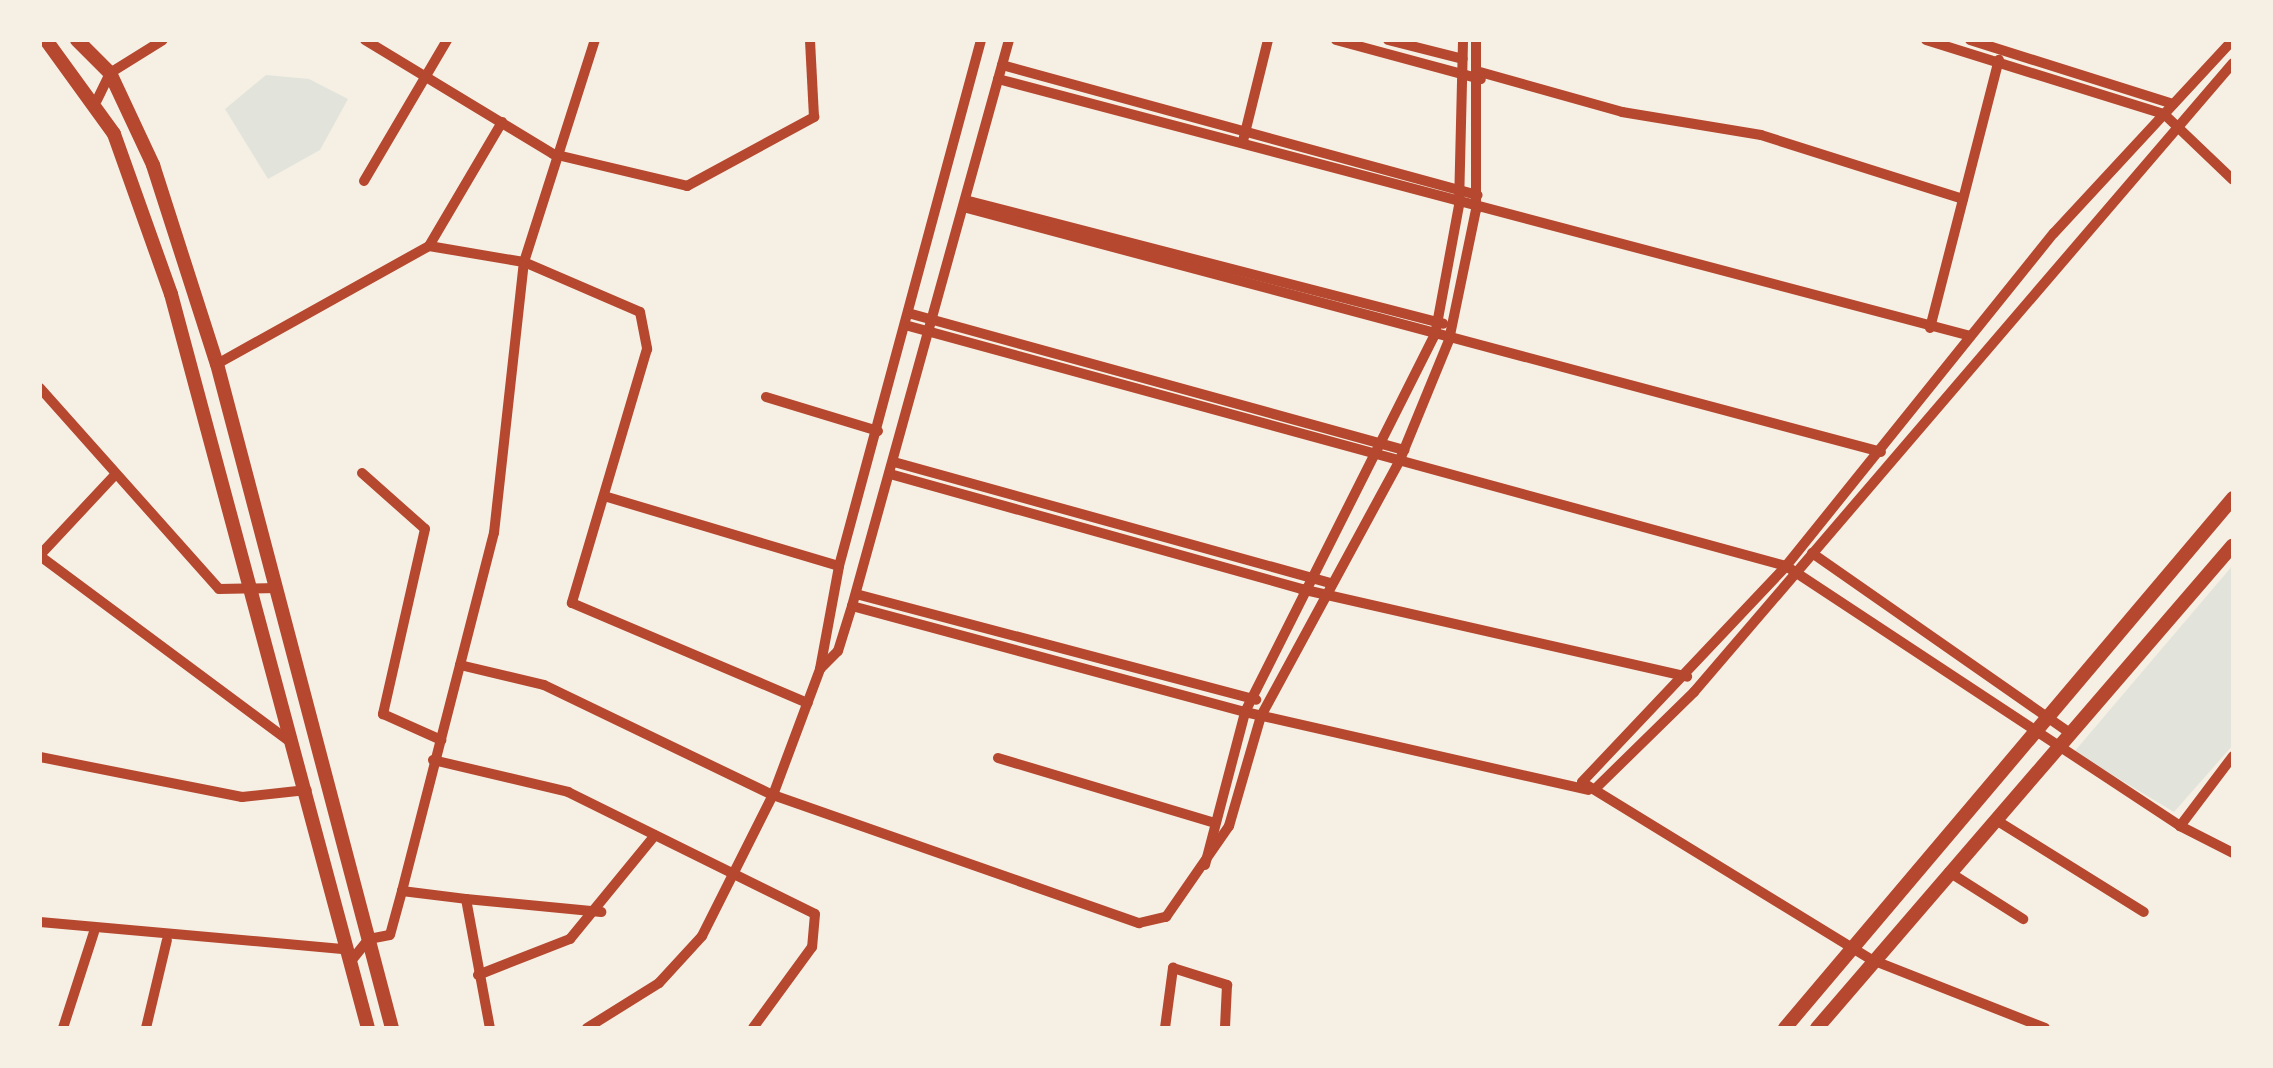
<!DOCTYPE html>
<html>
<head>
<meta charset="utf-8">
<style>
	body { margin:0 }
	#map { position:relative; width:2273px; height:1068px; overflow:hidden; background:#f6efe4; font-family:"IBM Plex Sans",sans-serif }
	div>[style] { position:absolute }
	.green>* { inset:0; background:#e2e4dc }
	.minor>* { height:10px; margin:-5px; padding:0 5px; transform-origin:5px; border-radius:5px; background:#b5482f }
	.secondary>* { height:14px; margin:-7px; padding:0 7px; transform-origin:7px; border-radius:7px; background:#b5482f }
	span { translate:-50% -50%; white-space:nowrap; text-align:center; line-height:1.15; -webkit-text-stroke:8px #f6efe4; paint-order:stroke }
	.frame { position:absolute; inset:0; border:42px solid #f6efe4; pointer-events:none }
</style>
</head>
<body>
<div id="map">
	<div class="green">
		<div style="clip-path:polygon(266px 75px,309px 79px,348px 99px,320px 150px,268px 179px,225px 109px)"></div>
		<div style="clip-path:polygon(2233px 565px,2233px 745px,2174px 812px,2074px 752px)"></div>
	</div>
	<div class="minor">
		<div style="left:365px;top:40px;width:220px;rotate:31.2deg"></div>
		<div style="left:553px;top:154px;width:138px;rotate:13.4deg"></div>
		<div style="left:687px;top:186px;width:145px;rotate:-28.5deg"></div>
		<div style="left:814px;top:117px;width:77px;rotate:-93deg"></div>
		<div style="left:1336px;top:40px;width:150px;rotate:15.1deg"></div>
		<div style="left:1388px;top:40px;width:77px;rotate:14.2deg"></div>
		<div style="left:1926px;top:40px;width:249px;rotate:17.3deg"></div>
		<div style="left:2164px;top:114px;width:95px;rotate:43.7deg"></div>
		<div style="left:1970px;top:40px;width:213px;rotate:17.5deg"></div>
		<div style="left:1002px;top:65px;width:493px;rotate:15.3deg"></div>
		<div style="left:1480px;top:72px;width:148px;rotate:15.7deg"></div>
		<div style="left:1622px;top:112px;width:141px;rotate:9.4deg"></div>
		<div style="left:1761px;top:135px;width:212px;rotate:17.6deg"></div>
		<div style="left:998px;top:79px;width:1006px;rotate:14.8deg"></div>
		<div style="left:97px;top:100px;width:30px;rotate:-64deg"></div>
		<div style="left:110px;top:73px;width:62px;rotate:-31.9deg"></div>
		<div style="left:1243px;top:141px;width:104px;rotate:-76.1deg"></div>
		<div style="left:364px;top:181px;width:164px;rotate:-59.5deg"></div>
		<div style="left:965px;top:200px;width:494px;rotate:14.5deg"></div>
		<div style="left:963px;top:207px;width:950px;rotate:14.94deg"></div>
		<div style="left:429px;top:246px;width:144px;rotate:-59.5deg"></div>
		<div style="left:908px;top:313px;width:515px;rotate:15.44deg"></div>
		<div style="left:905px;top:325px;width:913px;rotate:15.3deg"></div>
		<div style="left:1786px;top:566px;width:472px;rotate:33.4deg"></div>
		<div style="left:1930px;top:328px;width:277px;rotate:-75.6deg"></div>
		<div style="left:217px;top:364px;width:243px;rotate:-29.1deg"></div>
		<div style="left:429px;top:246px;width:96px;rotate:9.6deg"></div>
		<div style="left:524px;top:262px;width:126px;rotate:23.3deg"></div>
		<div style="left:640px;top:312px;width:38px;rotate:79deg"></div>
		<div style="left:647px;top:349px;width:265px;rotate:106.5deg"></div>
		<div style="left:572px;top:603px;width:256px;rotate:23deg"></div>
		<div style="left:40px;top:388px;width:269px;rotate:48.3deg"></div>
		<div style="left:219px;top:589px;width:58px;rotate:-1deg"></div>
		<div style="left:766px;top:397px;width:117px;rotate:16.9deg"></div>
		<div style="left:894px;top:462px;width:453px;rotate:15.5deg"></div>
		<div style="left:362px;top:473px;width:84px;rotate:41.6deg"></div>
		<div style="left:425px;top:529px;width:190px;rotate:102.8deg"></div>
		<div style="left:383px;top:714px;width:64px;rotate:24.1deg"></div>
		<div style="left:890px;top:474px;width:427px;rotate:15.6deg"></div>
		<div style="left:1301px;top:589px;width:396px;rotate:12.8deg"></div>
		<div style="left:604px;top:496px;width:245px;rotate:16.6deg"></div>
		<div style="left:1812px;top:553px;width:316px;rotate:34.9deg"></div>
		<div style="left:40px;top:555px;width:108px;rotate:-46.9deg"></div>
		<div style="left:40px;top:556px;width:314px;rotate:36.6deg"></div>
		<div style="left:856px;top:594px;width:414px;rotate:14.8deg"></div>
		<div style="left:852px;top:606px;width:407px;rotate:15.1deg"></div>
		<div style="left:1245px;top:712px;width:352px;rotate:12.8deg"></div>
		<div style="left:460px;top:665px;width:86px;rotate:13.4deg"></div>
		<div style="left:544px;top:685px;width:254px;rotate:25.7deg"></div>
		<div style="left:773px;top:795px;width:388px;rotate:19.3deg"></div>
		<div style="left:1139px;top:923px;width:28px;rotate:-13deg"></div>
		<div style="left:1166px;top:917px;width:111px;rotate:-55.3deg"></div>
		<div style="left:1229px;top:826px;width:115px;rotate:-73.8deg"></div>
		<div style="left:1261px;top:716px;width:289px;rotate:-61.5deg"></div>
		<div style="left:1399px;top:462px;width:132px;rotate:-67.7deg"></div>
		<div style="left:1449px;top:340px;width:133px;rotate:-78.3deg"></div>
		<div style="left:1476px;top:210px;width:170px;rotate:-90deg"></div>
		<div style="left:820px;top:669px;width:25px;rotate:-45deg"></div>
		<div style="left:838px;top:651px;width:47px;rotate:-72.7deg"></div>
		<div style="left:852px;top:606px;width:587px;rotate:-74.5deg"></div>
		<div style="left:2233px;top:756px;width:88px;rotate:127.1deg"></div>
		<div style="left:2180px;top:826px;width:59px;rotate:27deg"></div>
		<div style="left:40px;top:757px;width:206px;rotate:11.2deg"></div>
		<div style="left:242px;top:797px;width:65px;rotate:-6.1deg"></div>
		<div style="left:998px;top:758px;width:223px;rotate:16.7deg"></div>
		<div style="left:433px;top:760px;width:139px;rotate:13.3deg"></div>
		<div style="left:568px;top:792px;width:275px;rotate:26.3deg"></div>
		<div style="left:815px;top:914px;width:33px;rotate:95deg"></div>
		<div style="left:812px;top:947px;width:100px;rotate:126.1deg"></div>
		<div style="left:1597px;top:787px;width:136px;rotate:-44.4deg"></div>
		<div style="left:1694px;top:692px;width:828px;rotate:-49.41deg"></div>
		<div style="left:1996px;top:820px;width:174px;rotate:31.9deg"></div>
		<div style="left:1205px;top:865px;width:158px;rotate:-75.3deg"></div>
		<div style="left:1245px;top:712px;width:422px;rotate:-63.3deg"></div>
		<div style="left:1435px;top:335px;width:132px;rotate:-79.5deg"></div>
		<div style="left:1459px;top:205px;width:165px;rotate:-88.6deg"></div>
		<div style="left:1949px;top:872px;width:88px;rotate:32.4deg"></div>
		<div style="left:402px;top:891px;width:64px;rotate:7.1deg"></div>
		<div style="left:466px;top:899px;width:131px;rotate:79.5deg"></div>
		<div style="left:466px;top:899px;width:136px;rotate:5.5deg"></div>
		<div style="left:40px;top:922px;width:306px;rotate:5.1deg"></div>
		<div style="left:351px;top:961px;width:28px;rotate:-51deg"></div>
		<div style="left:369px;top:939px;width:21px;rotate:-11deg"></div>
		<div style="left:390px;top:935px;width:46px;rotate:-74.7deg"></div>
		<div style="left:402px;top:891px;width:370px;rotate:-75.6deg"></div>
		<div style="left:494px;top:533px;width:273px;rotate:-83.7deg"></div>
		<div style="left:524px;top:262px;width:233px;rotate:-72.3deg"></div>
		<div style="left:478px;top:975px;width:99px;rotate:-21.4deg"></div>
		<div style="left:570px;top:939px;width:134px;rotate:-50.7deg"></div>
		<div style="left:63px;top:1028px;width:101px;rotate:-72.1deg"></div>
		<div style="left:146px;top:1028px;width:90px;rotate:-76.6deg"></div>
		<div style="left:587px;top:1028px;width:85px;rotate:-32deg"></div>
		<div style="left:659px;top:983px;width:64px;rotate:-47.5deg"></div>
		<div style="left:702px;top:936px;width:158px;rotate:-63.3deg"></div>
		<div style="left:773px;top:795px;width:134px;rotate:-69.5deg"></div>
		<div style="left:820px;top:669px;width:105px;rotate:-79.5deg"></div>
		<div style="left:839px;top:566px;width:545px;rotate:-74.89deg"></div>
		<div style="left:1165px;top:1028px;width:61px;rotate:-82.4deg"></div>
		<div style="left:1173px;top:968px;width:57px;rotate:17.5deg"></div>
		<div style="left:1227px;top:985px;width:43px;rotate:92.7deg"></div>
		<div style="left:2045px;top:1028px;width:186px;rotate:-158.5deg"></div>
		<div style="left:1872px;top:960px;width:340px;rotate:-148.5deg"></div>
		<div style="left:1582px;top:782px;width:297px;rotate:-46.6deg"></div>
		<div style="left:1786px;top:566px;width:427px;rotate:-51.2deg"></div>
		<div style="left:2054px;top:233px;width:263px;rotate:-47.2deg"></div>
	</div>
	<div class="secondary">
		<div style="left:46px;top:40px;width:116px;rotate:54.1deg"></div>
		<div style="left:114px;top:134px;width:170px;rotate:70.4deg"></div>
		<div style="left:171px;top:294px;width:760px;rotate:74.98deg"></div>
		<div style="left:77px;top:40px;width:47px;rotate:45deg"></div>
		<div style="left:110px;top:73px;width:102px;rotate:64.9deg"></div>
		<div style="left:153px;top:165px;width:209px;rotate:72.2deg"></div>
		<div style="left:217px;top:364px;width:687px;rotate:75.24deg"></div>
		<div style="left:1785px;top:1028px;width:694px;rotate:-49.79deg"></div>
		<div style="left:1817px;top:1028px;width:637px;rotate:-49.26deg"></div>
	</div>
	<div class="frame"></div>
</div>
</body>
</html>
